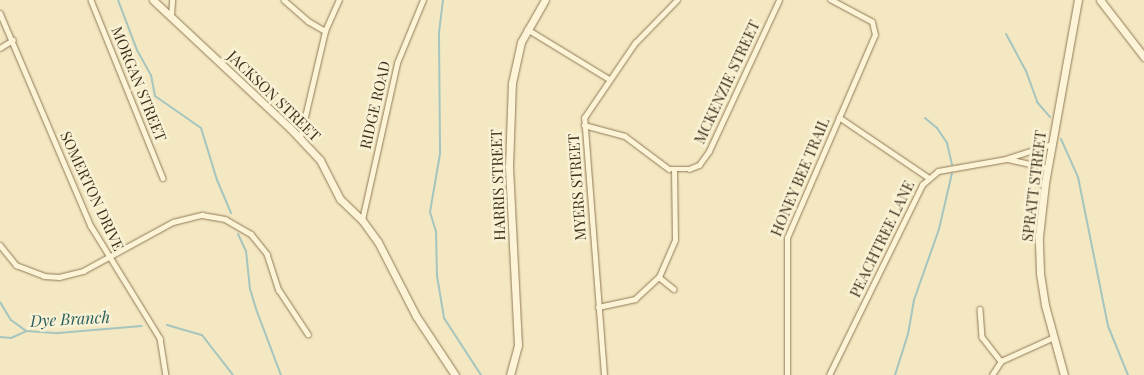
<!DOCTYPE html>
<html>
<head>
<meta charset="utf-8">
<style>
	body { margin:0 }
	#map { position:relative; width:1144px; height:375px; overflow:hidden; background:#f3e8c2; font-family:"Playfair Display",serif }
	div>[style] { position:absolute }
	.stream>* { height:2px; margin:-1px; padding:0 1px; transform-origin:1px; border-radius:1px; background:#a5c5be }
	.roads { filter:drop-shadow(0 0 1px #907957) drop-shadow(0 0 1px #907957) }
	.street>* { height:4.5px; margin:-2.25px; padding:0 2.25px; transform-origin:2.25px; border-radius:2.25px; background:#fdf4d7 }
	.secondary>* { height:7px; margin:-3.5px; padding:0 3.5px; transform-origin:3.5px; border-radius:3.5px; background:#fdf4d7 }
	span { translate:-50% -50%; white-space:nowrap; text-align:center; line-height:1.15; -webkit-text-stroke:5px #f9f1d3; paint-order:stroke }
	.street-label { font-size:15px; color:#3e2f1d }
	.water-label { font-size:16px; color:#2a5f5f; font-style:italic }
</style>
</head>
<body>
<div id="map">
	<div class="stream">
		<div style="left:118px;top:0;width:53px;rotate:69.2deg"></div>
		<div style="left:137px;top:50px;width:29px;rotate:61deg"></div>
		<div style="left:151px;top:75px;width:21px;rotate:79deg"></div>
		<div style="left:155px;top:96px;width:56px;rotate:34.8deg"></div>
		<div style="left:201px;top:128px;width:54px;rotate:72.9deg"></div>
		<div style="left:217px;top:180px;width:36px;rotate:67deg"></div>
		<div style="left:443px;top:0;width:34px;rotate:97deg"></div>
		<div style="left:439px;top:34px;width:120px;rotate:89.5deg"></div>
		<div style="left:440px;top:154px;width:59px;rotate:99.8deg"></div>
		<div style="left:430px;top:212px;width:21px;rotate:73deg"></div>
		<div style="left:436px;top:232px;width:44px;rotate:88.7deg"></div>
		<div style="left:437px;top:276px;width:43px;rotate:80.5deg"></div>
		<div style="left:444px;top:318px;width:68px;rotate:57deg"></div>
		<div style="left:1006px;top:34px;width:42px;rotate:61.6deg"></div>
		<div style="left:1026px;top:71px;width:33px;rotate:70deg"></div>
		<div style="left:1037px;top:102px;width:20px;rotate:49deg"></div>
		<div style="left:925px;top:118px;width:16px;rotate:40deg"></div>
		<div style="left:937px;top:128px;width:18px;rotate:56deg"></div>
		<div style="left:947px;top:143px;width:22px;rotate:77deg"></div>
		<div style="left:1061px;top:139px;width:42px;rotate:65.9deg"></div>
		<div style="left:1078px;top:177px;width:152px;rotate:78.6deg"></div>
		<div style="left:1108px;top:326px;width:53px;rotate:67.8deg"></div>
		<div style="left:238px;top:234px;width:19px;rotate:65deg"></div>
		<div style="left:246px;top:251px;width:38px;rotate:84deg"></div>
		<div style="left:250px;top:289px;width:21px;rotate:73deg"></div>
		<div style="left:256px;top:309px;width:71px;rotate:69.3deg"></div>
		<div style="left:0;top:302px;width:21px;rotate:59deg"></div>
		<div style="left:11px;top:320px;width:19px;rotate:36deg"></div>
		<div style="left:167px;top:325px;width:36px;rotate:16deg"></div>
		<div style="left:202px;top:335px;width:51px;rotate:52.2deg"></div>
		<div style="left:0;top:337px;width:11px;rotate:5deg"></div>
		<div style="left:11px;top:338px;width:17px;rotate:-24deg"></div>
		<div style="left:27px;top:331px;width:31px;rotate:4deg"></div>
		<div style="left:58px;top:333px;width:84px;rotate:-4.8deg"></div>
		<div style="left:895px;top:375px;width:43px;rotate:-72.4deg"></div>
		<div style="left:908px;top:334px;width:35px;rotate:-80deg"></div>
		<div style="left:914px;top:300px;width:75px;rotate:-70.6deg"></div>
		<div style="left:939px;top:229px;width:57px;rotate:-76.9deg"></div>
	</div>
	<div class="roads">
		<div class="street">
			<div style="left:91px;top:0;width:192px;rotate:68deg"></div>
			<div style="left:284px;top:0;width:32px;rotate:41deg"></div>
			<div style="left:308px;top:21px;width:20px;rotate:30deg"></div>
			<div style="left:0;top:13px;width:232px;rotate:66.9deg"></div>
			<div style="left:91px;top:226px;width:132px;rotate:58.4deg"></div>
			<div style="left:160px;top:338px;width:37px;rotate:81deg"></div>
			<div style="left:171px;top:16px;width:16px;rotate:-86deg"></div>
			<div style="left:527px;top:29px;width:96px;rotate:31.4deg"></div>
			<div style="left:0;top:48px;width:15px;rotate:-32deg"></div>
			<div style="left:839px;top:117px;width:109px;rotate:34.1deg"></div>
			<div style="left:584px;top:125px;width:42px;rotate:15deg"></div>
			<div style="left:625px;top:136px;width:55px;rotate:36.9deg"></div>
			<div style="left:669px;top:169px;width:20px"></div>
			<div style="left:689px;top:169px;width:11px;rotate:-22deg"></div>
			<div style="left:699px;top:165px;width:17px;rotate:-54deg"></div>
			<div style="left:709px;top:151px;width:166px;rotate:-65.1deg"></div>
			<div style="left:300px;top:138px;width:110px;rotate:-76.8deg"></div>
			<div style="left:325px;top:31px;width:34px;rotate:-66deg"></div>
			<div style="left:1008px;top:159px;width:41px;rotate:12.7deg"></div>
			<div style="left:362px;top:220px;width:161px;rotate:-77.4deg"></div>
			<div style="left:397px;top:63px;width:68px;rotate:-67.6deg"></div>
			<div style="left:0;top:245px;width:26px;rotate:51deg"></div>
			<div style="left:16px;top:265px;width:30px;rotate:21deg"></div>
			<div style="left:44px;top:276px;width:15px;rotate:4deg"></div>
			<div style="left:59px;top:277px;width:25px;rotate:-14deg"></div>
			<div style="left:83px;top:271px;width:102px;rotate:-28.6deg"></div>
			<div style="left:173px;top:222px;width:30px;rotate:-14deg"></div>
			<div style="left:202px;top:215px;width:23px;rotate:10deg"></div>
			<div style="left:225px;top:219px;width:30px;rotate:30deg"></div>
			<div style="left:251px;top:234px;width:26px;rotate:51deg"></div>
			<div style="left:267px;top:254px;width:38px;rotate:72deg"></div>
			<div style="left:279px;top:290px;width:53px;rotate:56.6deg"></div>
			<div style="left:659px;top:277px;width:19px;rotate:39deg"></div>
			<div style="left:598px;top:307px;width:38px;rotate:-12deg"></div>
			<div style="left:635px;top:299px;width:33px;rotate:-43deg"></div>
			<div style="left:659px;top:277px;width:40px;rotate:-66.6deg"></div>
			<div style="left:675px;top:240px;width:70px;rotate:-90.8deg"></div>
			<div style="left:980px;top:309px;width:28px;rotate:86deg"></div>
			<div style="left:982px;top:337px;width:31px;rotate:52deg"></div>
			<div style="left:604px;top:375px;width:258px;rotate:-94.4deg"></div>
			<div style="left:584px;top:118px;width:91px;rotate:-55.8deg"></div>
			<div style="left:635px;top:43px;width:60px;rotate:-45.7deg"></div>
			<div style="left:787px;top:375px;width:137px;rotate:-90deg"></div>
			<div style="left:787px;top:238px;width:221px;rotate:-66.6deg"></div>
			<div style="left:875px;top:35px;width:13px;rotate:-103deg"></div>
			<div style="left:872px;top:22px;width:47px;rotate:-151.8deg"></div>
			<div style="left:829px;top:375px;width:212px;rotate:-63.9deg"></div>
			<div style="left:922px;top:185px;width:21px;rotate:-41deg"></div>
			<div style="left:938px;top:171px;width:69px;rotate:-10deg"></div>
			<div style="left:1006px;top:159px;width:48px;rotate:-18.1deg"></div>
			<div style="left:992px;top:375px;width:17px;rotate:-57deg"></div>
			<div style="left:1001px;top:361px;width:56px;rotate:-24.3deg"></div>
		</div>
		<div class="secondary">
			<div style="left:153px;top:0;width:187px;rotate:43.1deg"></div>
			<div style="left:290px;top:128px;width:44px;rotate:46.8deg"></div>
			<div style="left:320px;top:160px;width:44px;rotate:62.9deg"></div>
			<div style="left:340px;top:199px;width:30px;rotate:44deg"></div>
			<div style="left:362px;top:220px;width:27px;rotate:54deg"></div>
			<div style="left:378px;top:242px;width:83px;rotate:62.8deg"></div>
			<div style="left:416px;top:316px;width:71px;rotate:56.5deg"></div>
			<div style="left:1100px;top:0;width:72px;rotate:52.3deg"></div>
			<div style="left:510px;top:375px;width:31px;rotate:-75deg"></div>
			<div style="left:518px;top:345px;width:178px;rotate:-92.9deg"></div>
			<div style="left:509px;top:167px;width:84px;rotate:-88deg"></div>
			<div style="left:512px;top:83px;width:42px;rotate:-77.6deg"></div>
			<div style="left:521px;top:42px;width:48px;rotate:-60.3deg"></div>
			<div style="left:1064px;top:375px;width:73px;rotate:-105.2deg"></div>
			<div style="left:1045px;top:305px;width:33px;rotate:-99deg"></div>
			<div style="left:1040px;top:272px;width:36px;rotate:-92deg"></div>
			<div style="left:1039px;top:236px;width:53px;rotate:-83.5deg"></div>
			<div style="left:1045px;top:183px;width:186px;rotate:-79.8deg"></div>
		</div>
	</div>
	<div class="street-label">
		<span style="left:727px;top:82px;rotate:-65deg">MCKENZIE STREET</span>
		<span style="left:139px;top:84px;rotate:68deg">MORGAN STREET</span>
		<span style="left:274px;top:96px;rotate:44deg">JACKSON STREET</span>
		<span style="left:375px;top:105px;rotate:-77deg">RIDGE ROAD</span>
		<span style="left:800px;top:177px;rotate:-67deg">HONEY BEE TRAIL</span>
		<span style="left:498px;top:185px;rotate:-92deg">HARRIS STREET</span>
		<span style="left:1034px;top:186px;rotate:-83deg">SPRATT STREET</span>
		<span style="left:577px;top:187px;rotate:-94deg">MYERS STREET</span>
		<span style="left:92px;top:191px;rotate:65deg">SOMERTON DRIVE</span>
		<span style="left:882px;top:239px;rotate:-64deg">PEACHTREE LANE</span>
	</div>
	<div class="water-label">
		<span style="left:70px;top:319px;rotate:-3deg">Dye Branch</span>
	</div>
</div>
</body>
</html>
